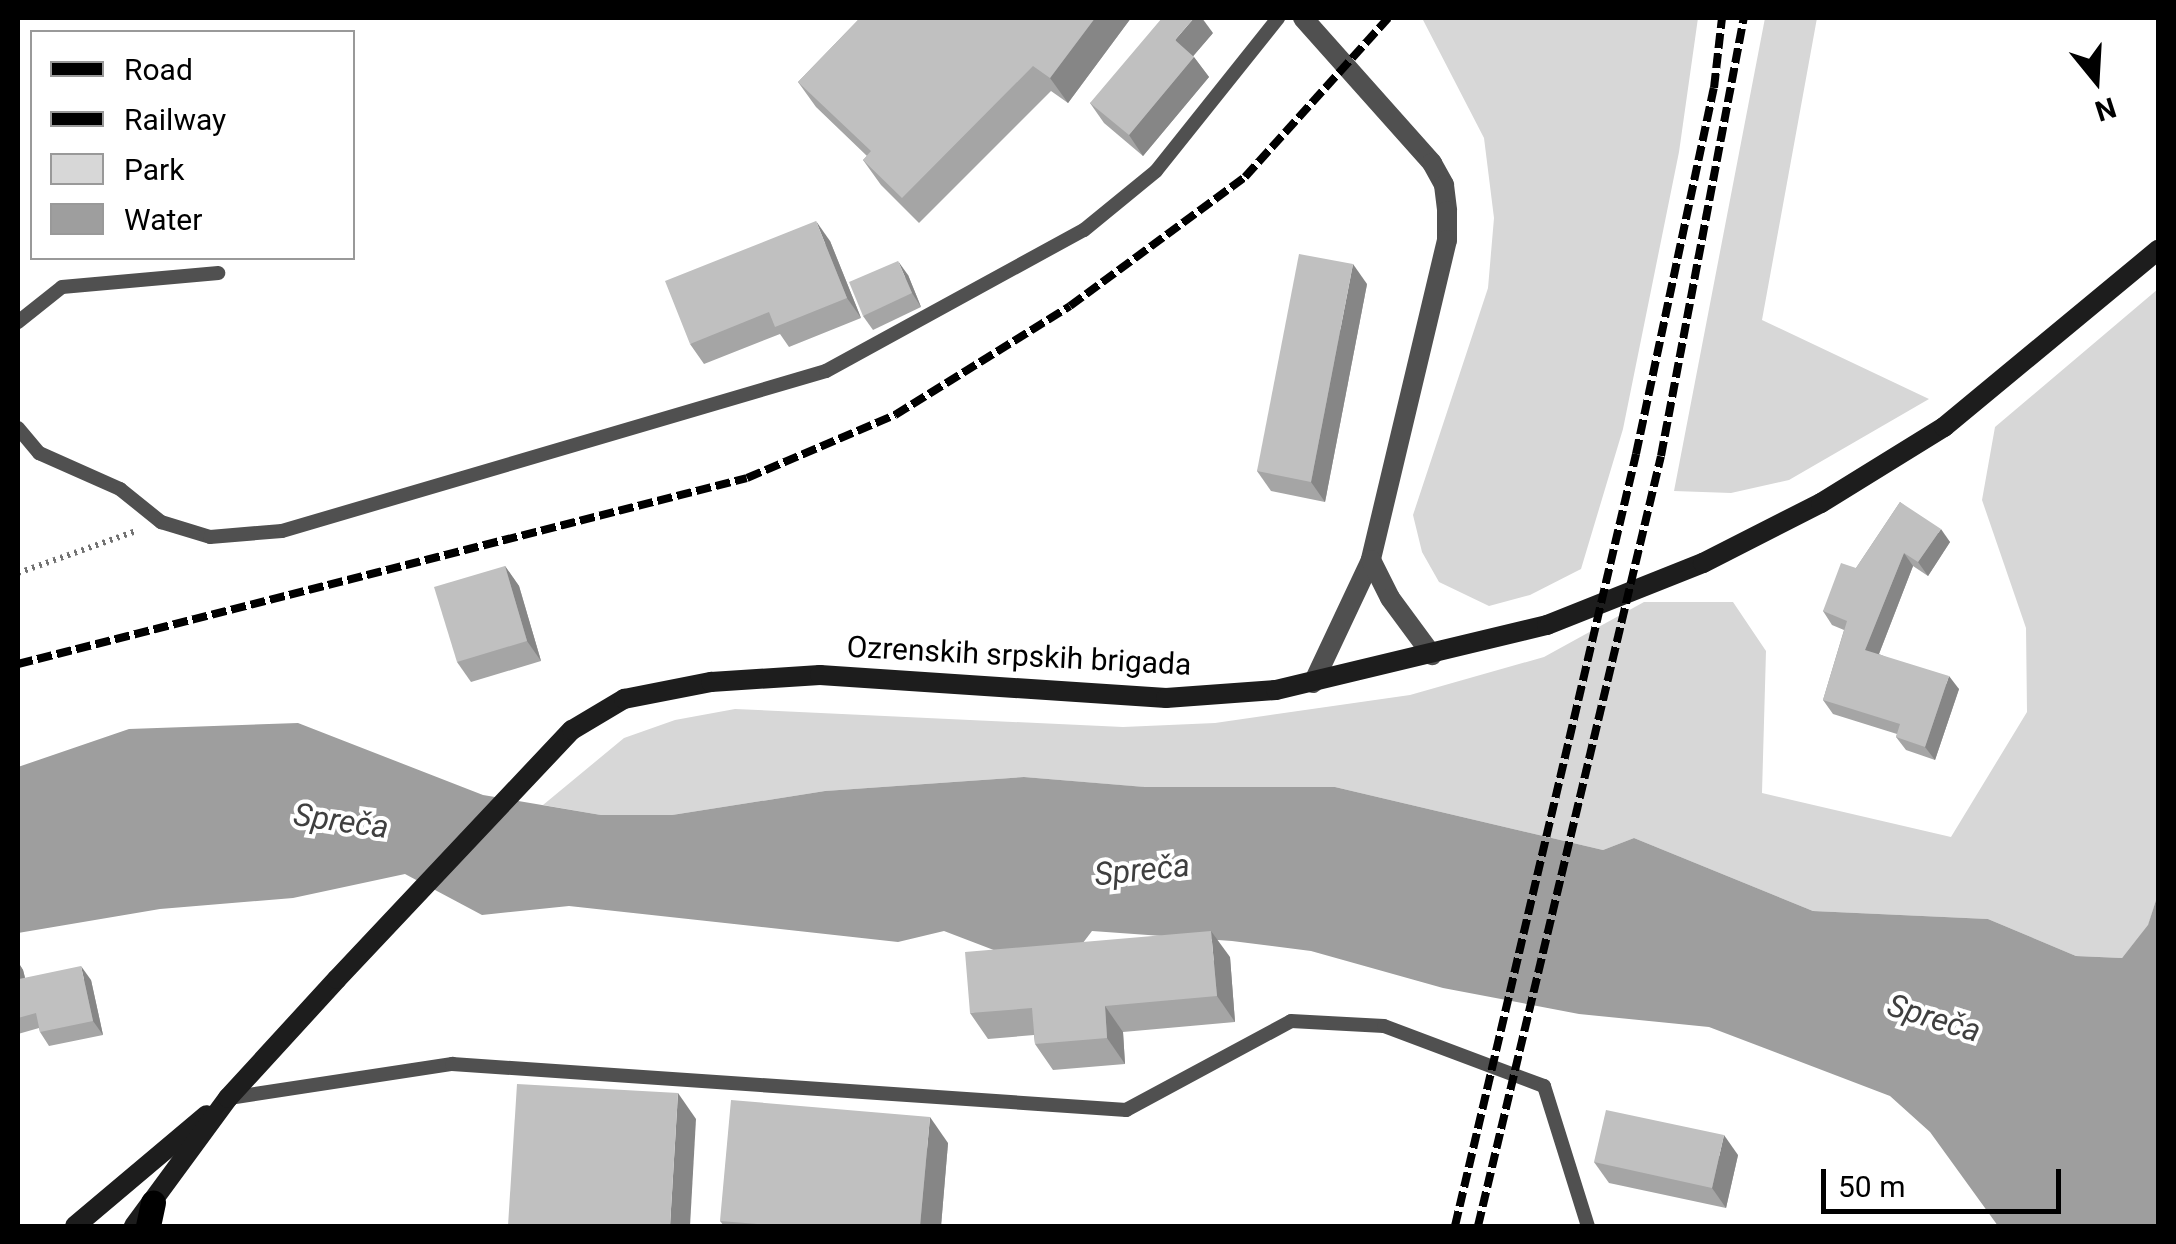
<!DOCTYPE html>
<html>
<head>
<meta charset="utf-8">
<style>
	body { margin:0 }
	#map { position:relative; width:2176px; height:1244px; overflow:hidden; background:#fff; font-family:Roboto,sans-serif }
	div>[style] { position:absolute }
	.green>* { inset:0; background:#d7d7d7 }
	.water>* { inset:0; background:#9e9e9e }
	.path>* { height:6px; margin-top:-3px; transform-origin:0; background:repeating-linear-gradient(90deg,#727272 0 2.5px,transparent 0 7.5px) }
	.service>* { height:14px; margin:-7px; padding:0 7px; transform-origin:7px; border-radius:7px; background:#505050 }
	.tertiary>* { height:20px; margin:-10px; padding:0 10px; transform-origin:10px; border-radius:10px; background:#505050 }
	.secondary>* { height:20px; margin:-10px; padding:0 10px; transform-origin:10px; border-radius:10px; background:#1d1d1d }
	.primary>* { height:25px; margin:-12.5px; padding:0 12.5px; transform-origin:12.5px; border-radius:12.5px; background:#000 }
	.rail>* { height:8px; margin-top:-4px; transform-origin:0; background:repeating-linear-gradient(90deg,#000 0 15px,transparent 0 20px) }
	.wall>* { inset:0; background:#a5a5a5 }
	.shaded-wall>* { inset:0; background:#868686 }
	.building>* { inset:0; background:#c0c0c0 }
	span { translate:-50% -50%; white-space:nowrap; text-align:center; line-height:1.15; -webkit-text-stroke:8px #fff; paint-order:stroke }
	.street-label { font-size:30px; color:#000 }
	.water-label { font-size:32px; color:#3f3f3f; font-style:italic }
	.frame { position:absolute; inset:0; border:20px solid #000; pointer-events:none }
	.legend { position:absolute; left:30px; top:30px; width:325px; height:230px; box-sizing:border-box; background:#fff; border:2px solid #999; margin:0; padding:12px 18px; list-style:none; font-size:30px; color:#000 }
	.legend li { display:flex; align-items:center; gap:20px; height:50px }
	.legend b { width:50px; border:2px solid #999 }
	.north { position:absolute; left:2046px; top:30px; width:100px; height:100px; -webkit-text-stroke:8px #fff; paint-order:stroke; rotate:162deg; font-size:28px; font-weight:700; line-height:40px; text-align:center; color:#000 }
	.north::after { content:''; display:block; margin:auto; width:35px; height:45px; background:#000; clip-path:polygon(50% 0,100% 100%,50% 72%,0 100%) }
	.scale { position:absolute; left:1821px; top:1169px; width:240px; height:45px; box-sizing:border-box; border:5px solid #000; border-top:0; padding-left:12px; font-size:30px; line-height:35px; white-space:nowrap; color:#000; -webkit-text-stroke:8px #fff; paint-order:stroke }
</style>
</head>
<body>
<div id="map">
	<div class="green">
		<div style="clip-path:polygon(1422px 18px,1698px 18px,1679px 152px,1623px 429px,1581px 569px,1530px 595px,1489px 606px,1439px 582px,1422px 552px,1413px 515px,1488px 288px,1494px 218px,1484px 138px)"></div>
		<div style="clip-path:polygon(1765px 18px,1817px 18px,1762px 320px,1929px 399px,1789px 480px,1731px 493px,1674px 491px)"></div>
		<div style="clip-path:polygon(2158px 289px,2158px 894px,2148px 926px,2122px 958px,2076px 956px,1988px 919px,1813px 911px,1634px 838px,1603px 850px,1335px 787px,1144px 787px,1024px 777px,825px 791px,672px 815px,601px 815px,543px 805px,624px 738px,675px 720px,735px 709px,1123px 727px,1215px 723px,1410px 695px,1544px 657px,1644px 602px,1733px 602px,1766px 651px,1762px 793px,1951px 837px,2027px 712px,2026px 628px,1982px 500px,1995px 427px)"></div>
	</div>
	<div class="water">
		<div style="clip-path:polygon(298px 723px,483px 795px,601px 815px,672px 815px,825px 791px,1024px 777px,1145px 787px,1335px 787px,1603px 850px,1634px 838px,1813px 911px,1988px 919px,2076px 956px,2122px 958px,2148px 925px,2158px 894px,2158px 1226px,1998px 1226px,1930px 1132px,1890px 1096px,1709px 1027px,1579px 1014px,1443px 988px,1311px 951px,1232px 941px,1092px 931px,1073px 956px,1012px 957px,944px 931px,898px 942px,569px 906px,482px 915px,405px 874px,293px 898px,160px 909px,18px 933px,18px 767px,129px 729px)"></div>
	</div>
	<div class="path">
		<div style="left:18px;top:573px;width:125px;rotate:-19.6deg"></div>
	</div>
	<div class="service">
		<div style="left:18px;top:322px;width:56px;rotate:-38.5deg"></div>
		<div style="left:62px;top:287px;width:157px;rotate:-5.1deg"></div>
		<div style="left:18px;top:428px;width:33px;rotate:50deg"></div>
		<div style="left:39px;top:453px;width:89px;rotate:24deg"></div>
		<div style="left:120px;top:489px;width:53px;rotate:38.8deg"></div>
		<div style="left:161px;top:522px;width:51px;rotate:17deg"></div>
		<div style="left:210px;top:537px;width:72px;rotate:-4.8deg"></div>
		<div style="left:282px;top:531px;width:567px;rotate:-16.39deg"></div>
		<div style="left:826px;top:371px;width:294px;rotate:-28.7deg"></div>
		<div style="left:1084px;top:230px;width:93px;rotate:-39.3deg"></div>
		<div style="left:1156px;top:171px;width:196px;rotate:-51.4deg"></div>
		<div style="left:229px;top:1098px;width:226px;rotate:-8.7deg"></div>
		<div style="left:452px;top:1064px;width:676px;rotate:3.9deg"></div>
		<div style="left:1126px;top:1110px;width:187px;rotate:-28.3deg"></div>
		<div style="left:1291px;top:1021px;width:93px;rotate:3.1deg"></div>
		<div style="left:1384px;top:1026px;width:171px;rotate:20.6deg"></div>
		<div style="left:1544px;top:1086px;width:147px;rotate:72.6deg"></div>
	</div>
	<div class="tertiary">
		<div style="left:1303px;top:18px;width:194px;rotate:48.3deg"></div>
		<div style="left:1432px;top:163px;width:25px;rotate:61deg"></div>
		<div style="left:1444px;top:185px;width:26px;rotate:83deg"></div>
		<div style="left:1447px;top:211px;width:29px;rotate:90deg"></div>
		<div style="left:1447px;top:240px;width:329px;rotate:103.4deg"></div>
		<div style="left:1371px;top:560px;width:136px;rotate:115.2deg"></div>
		<div style="left:1371px;top:560px;width:42px;rotate:63.4deg"></div>
		<div style="left:1390px;top:598px;width:71px;rotate:53.6deg"></div>
	</div>
	<div class="secondary">
		<div style="left:75px;top:1226px;width:172px;rotate:-40.1deg"></div>
		<div style="left:134px;top:1226px;width:159px;rotate:-53.7deg"></div>
		<div style="left:228px;top:1098px;width:161px;rotate:-47.5deg"></div>
		<div style="left:337px;top:979px;width:342px;rotate:-46.7deg"></div>
		<div style="left:572px;top:730px;width:61px;rotate:-30.8deg"></div>
		<div style="left:624px;top:699px;width:89px;rotate:-11.1deg"></div>
		<div style="left:711px;top:682px;width:109px;rotate:-3.7deg"></div>
		<div style="left:820px;top:675px;width:347px;rotate:3.8deg"></div>
		<div style="left:1166px;top:698px;width:110px;rotate:-4.2deg"></div>
		<div style="left:1276px;top:690px;width:279px;rotate:-13.5deg"></div>
		<div style="left:1547px;top:625px;width:168px;rotate:-21.7deg"></div>
		<div style="left:1703px;top:563px;width:132px;rotate:-27deg"></div>
		<div style="left:1821px;top:503px;width:145px;rotate:-31.7deg"></div>
		<div style="left:1944px;top:427px;width:278px;rotate:-39.6deg"></div>
	</div>
	<div class="primary">
		<div style="left:148px;top:1226px;width:24px;rotate:-78deg"></div>
	</div>
	<div class="rail">
		<div style="left:18px;top:664px;width:752px;rotate:-14.31deg"></div>
		<div style="left:747px;top:478px;width:161px;rotate:-23.1deg"></div>
		<div style="left:895px;top:415px;width:206px;rotate:-31.9deg"></div>
		<div style="left:1070px;top:306px;width:217px;rotate:-36.4deg"></div>
		<div style="left:1245px;top:177px;width:214px;rotate:-48deg"></div>
		<div style="left:1455px;top:1226px;width:793px;rotate:-76.8deg"></div>
		<div style="left:1636px;top:454px;width:374px;rotate:-78deg"></div>
		<div style="left:1714px;top:88px;width:70px;rotate:-83.5deg"></div>
		<div style="left:1478px;top:1226px;width:791px;rotate:-76.63deg"></div>
		<div style="left:1661px;top:456px;width:446px;rotate:-79.3deg"></div>
	</div>
	<div class="wall">
		<div style="clip-path:polygon(860px 18px,1131px 18px,1068px 103px,1051px 91px,919px 223px,881px 185px,863px 160px,867px 156px,816px 107px,798px 82px)"></div>
		<div style="clip-path:polygon(1213px 33px,1193px 56px,1209px 77px,1143px 156px,1104px 123px,1090px 103px)"></div>
		<div style="clip-path:polygon(830px 241px,861px 318px,789px 347px,780px 334px,704px 364px,690px 344px)"></div>
		<div style="clip-path:polygon(908px 275px,921px 307px,873px 330px,863px 316px)"></div>
		<div style="clip-path:polygon(1367px 284px,1325px 502px,1271px 491px,1257px 471px)"></div>
		<div style="clip-path:polygon(1900px 502px,1950px 542px,1928px 576px,1913px 566px,1879px 654px,1959px 689px,1935px 760px,1906px 750px,1896px 737px,1897px 734px,1833px 714px,1823px 700px,1844px 630px,1832px 625px,1823px 611px,1856px 568px)"></div>
		<div style="clip-path:polygon(505px 566px,519px 586px,541px 661px,471px 682px,457px 662px)"></div>
		<div style="clip-path:polygon(1230px 957px,1235px 1022px,1123px 1032px,1125px 1064px,1053px 1070px,1035px 1044px,1034px 1035px,988px 1039px,970px 1013px)"></div>
		<div style="clip-path:polygon(18px 962px,23px 970px,25px 978px,91px 980px,103px 1035px,49px 1046px,40px 1032px,39px 1028px,18px 1034px)"></div>
		<div style="clip-path:polygon(948px 1143px,941px 1226px,724px 1226px,720px 1221px)"></div>
		<div style="clip-path:polygon(1738px 1155px,1726px 1208px,1609px 1183px,1594px 1162px)"></div>
	</div>
	<div class="shaded-wall">
		<div style="clip-path:polygon(1095px 18px,1131px 18px,1068px 103px,1050px 78px)"></div>
		<div style="clip-path:polygon(1194px 18px,1202px 18px,1213px 33px,1189px 61px,1175px 40px)"></div>
		<div style="clip-path:polygon(1194px 57px,1209px 77px,1143px 156px,1129px 135px)"></div>
		<div style="clip-path:polygon(816px 221px,830px 241px,861px 318px,847px 298px)"></div>
		<div style="clip-path:polygon(898px 261px,908px 275px,921px 307px,912px 293px)"></div>
		<div style="clip-path:polygon(1353px 264px,1367px 284px,1325px 502px,1311px 482px)"></div>
		<div style="clip-path:polygon(1941px 529px,1950px 542px,1928px 576px,1918px 562px)"></div>
		<div style="clip-path:polygon(1904px 553px,1913px 566px,1875px 664px,1865px 650px)"></div>
		<div style="clip-path:polygon(505px 566px,519px 586px,541px 661px,527px 641px)"></div>
		<div style="clip-path:polygon(1949px 676px,1959px 689px,1935px 760px,1925px 747px)"></div>
		<div style="clip-path:polygon(1211px 931px,1230px 957px,1235px 1022px,1217px 996px)"></div>
		<div style="clip-path:polygon(18px 962px,23px 970px,29px 993px,19px 979px)"></div>
		<div style="clip-path:polygon(81px 966px,91px 980px,103px 1035px,93px 1021px)"></div>
		<div style="clip-path:polygon(1105px 1006px,1123px 1032px,1125px 1064px,1107px 1038px)"></div>
		<div style="clip-path:polygon(678px 1093px,696px 1119px,690px 1226px,670px 1226px)"></div>
		<div style="clip-path:polygon(930px 1117px,948px 1143px,941px 1226px,920px 1226px)"></div>
		<div style="clip-path:polygon(1724px 1135px,1738px 1155px,1726px 1208px,1712px 1188px)"></div>
	</div>
	<div class="building">
		<div style="clip-path:polygon(860px 18px,1095px 18px,1050px 78px,1033px 66px,902px 198px,863px 160px,871px 151px,798px 82px)"></div>
		<div style="clip-path:polygon(1162px 18px,1194px 18px,1175px 40px,1194px 57px,1129px 135px,1090px 103px)"></div>
		<div style="clip-path:polygon(816px 221px,847px 298px,775px 327px,769px 312px,690px 344px,665px 281px)"></div>
		<div style="clip-path:polygon(1299px 254px,1353px 264px,1311px 482px,1257px 471px)"></div>
		<div style="clip-path:polygon(898px 261px,912px 293px,863px 316px,849px 282px)"></div>
		<div style="clip-path:polygon(1900px 502px,1941px 529px,1918px 562px,1904px 553px,1865px 650px,1949px 676px,1925px 747px,1896px 737px,1900px 724px,1823px 700px,1847px 621px,1823px 611px,1841px 563px,1856px 568px)"></div>
		<div style="clip-path:polygon(505px 566px,527px 641px,457px 662px,434px 587px)"></div>
		<div style="clip-path:polygon(1211px 931px,1217px 996px,1105px 1006px,1107px 1038px,1035px 1044px,1032px 1008px,970px 1013px,965px 952px)"></div>
		<div style="clip-path:polygon(81px 966px,93px 1021px,40px 1032px,36px 1013px,18px 1018px,18px 972px,19px 979px)"></div>
		<div style="clip-path:polygon(517px 1084px,678px 1093px,670px 1226px,508px 1226px)"></div>
		<div style="clip-path:polygon(731px 1100px,930px 1117px,920px 1226px,782px 1226px,720px 1221px)"></div>
		<div style="clip-path:polygon(1606px 1110px,1724px 1135px,1712px 1188px,1594px 1162px)"></div>
	</div>
	<div class="street-label">
		<span style="left:1019px;top:656px;rotate:3deg">Ozrenskih srpskih brigada</span>
	</div>
	<div class="water-label">
		<span style="left:341px;top:821px;rotate:8deg">Spreča</span>
		<span style="left:1142px;top:870px;rotate:-6deg">Spreča</span>
		<span style="left:1934px;top:1018px;rotate:17deg">Spreča</span>
	</div>
	<div class="frame"></div>
	<ul class="legend">
	<li><b style="height:12px;background:#000"></b>Road</li>
	<li><b style="height:12px;background:#000"></b>Railway</li>
	<li><b style="height:28px;background:#d7d7d7"></b>Park</li>
	<li><b style="height:28px;background:#9e9e9e"></b>Water</li>
	</ul>
	<div class="north">N</div>
	<div class="scale">50 m</div>
</div>
</body>
</html>
